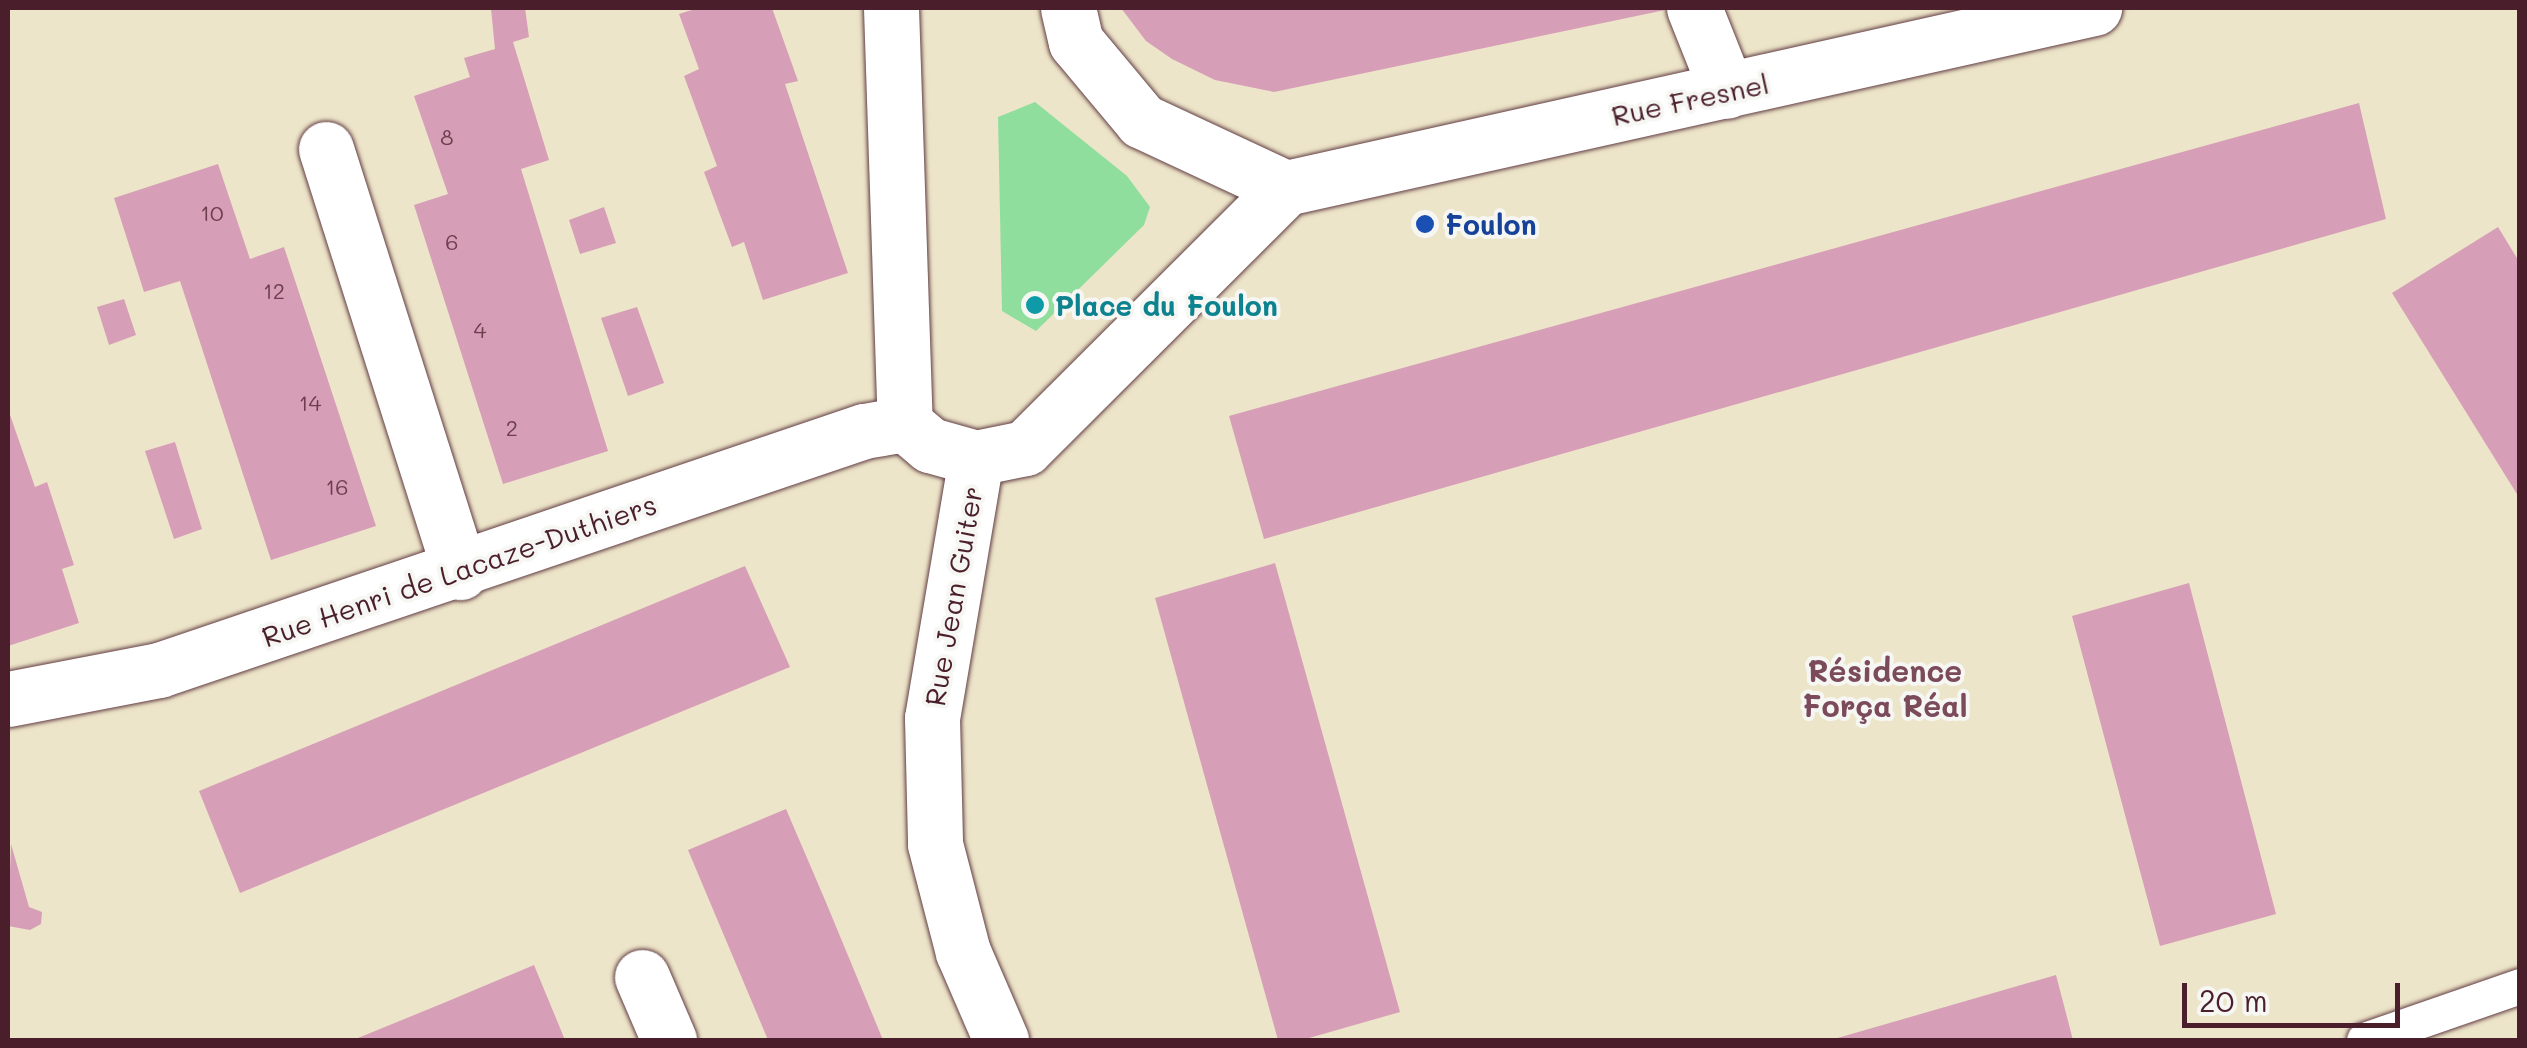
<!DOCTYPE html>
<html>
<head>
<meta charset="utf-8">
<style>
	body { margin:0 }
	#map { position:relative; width:2527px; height:1048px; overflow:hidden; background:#ede5c9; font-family:Mali,sans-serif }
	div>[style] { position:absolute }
	.green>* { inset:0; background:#8fde9d }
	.building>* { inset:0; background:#d79eb7 }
	.roads { filter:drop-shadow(0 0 2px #623d43) drop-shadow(0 0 2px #623d43) }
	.lane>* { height:35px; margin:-17.5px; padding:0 17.5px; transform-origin:17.5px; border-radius:17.5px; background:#fff }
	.street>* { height:55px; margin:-27.5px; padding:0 27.5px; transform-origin:27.5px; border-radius:27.5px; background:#fff }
	.dots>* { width:28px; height:28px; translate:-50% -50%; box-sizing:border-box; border:5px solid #f6f6f2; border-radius:50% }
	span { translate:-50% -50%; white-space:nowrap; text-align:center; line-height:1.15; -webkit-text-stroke:8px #f6f6f2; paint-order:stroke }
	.number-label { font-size:22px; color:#6d3f4e }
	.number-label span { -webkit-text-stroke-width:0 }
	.street-label { font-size:28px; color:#4a1f2b }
	.transit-label { font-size:28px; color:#164399; font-weight:700 }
	.left { translate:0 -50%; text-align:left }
	.culture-label { font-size:28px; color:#0d838f; font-weight:700 }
	.neighbourhood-label { font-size:30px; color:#7b4b5c; font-weight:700 }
	.frame { position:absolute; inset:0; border:10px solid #4a1f2b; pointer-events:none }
	.scale { position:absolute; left:2182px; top:983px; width:218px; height:45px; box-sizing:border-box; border:5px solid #4a1f2b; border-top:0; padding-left:12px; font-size:30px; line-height:35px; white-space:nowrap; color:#4a1f2b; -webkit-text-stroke:8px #f6f6f2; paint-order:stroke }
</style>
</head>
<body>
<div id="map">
	<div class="green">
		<div style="clip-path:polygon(1035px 102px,1127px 176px,1150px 207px,1144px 225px,1036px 331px,1002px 311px,998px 117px)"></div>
	</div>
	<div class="building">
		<div style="clip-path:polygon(525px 8px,529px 37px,513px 42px,549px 160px,521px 169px,608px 451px,503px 484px,414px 205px,448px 194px,414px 96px,470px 77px,464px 58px,495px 49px,491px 9px)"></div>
		<div style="clip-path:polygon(698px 8px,772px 8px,798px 81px,785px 84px,848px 273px,763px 300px,744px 242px,732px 247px,704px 172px,717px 166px,684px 76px,699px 69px,679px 14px)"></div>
		<div style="clip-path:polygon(1121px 8px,1670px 8px,1670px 9px,1274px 92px,1215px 80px,1172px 59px,1146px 41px)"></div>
		<div style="clip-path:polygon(2359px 103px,2386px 219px,1264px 539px,1229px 416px)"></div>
		<div style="clip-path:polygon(218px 164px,250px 259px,284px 247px,376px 526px,271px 560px,180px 281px,144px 292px,114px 198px)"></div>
		<div style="clip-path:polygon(604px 207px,616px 243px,580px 254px,569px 220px)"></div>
		<div style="clip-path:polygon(2498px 227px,2520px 263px,2520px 499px,2392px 293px)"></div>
		<div style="clip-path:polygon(124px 299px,136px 335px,109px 345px,97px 307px)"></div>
		<div style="clip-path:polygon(637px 307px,664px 383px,628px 396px,601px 318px)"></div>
		<div style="clip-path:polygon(8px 409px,35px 487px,47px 482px,74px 565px,62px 569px,79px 623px,8px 646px)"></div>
		<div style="clip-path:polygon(175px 442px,202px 529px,174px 539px,145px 451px)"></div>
		<div style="clip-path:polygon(1275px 563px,1400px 1012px,1302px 1040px,1278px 1040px,1155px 598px)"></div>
		<div style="clip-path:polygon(745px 566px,790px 667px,240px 893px,199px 791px)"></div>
		<div style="clip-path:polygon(2189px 583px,2276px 914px,2160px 946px,2072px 616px)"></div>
		<div style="clip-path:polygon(786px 809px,825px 900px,883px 1040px,768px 1040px,688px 850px)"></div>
		<div style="clip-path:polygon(11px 844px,29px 907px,42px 912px,41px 924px,30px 930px,8px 926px)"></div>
		<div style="clip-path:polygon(534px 965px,565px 1040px,353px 1040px,446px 1002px)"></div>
		<div style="clip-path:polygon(2056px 975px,2073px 1040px,1834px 1040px,1834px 1039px)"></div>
	</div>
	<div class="roads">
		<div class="lane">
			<div style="left:2364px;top:1040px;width:165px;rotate:-19.1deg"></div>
		</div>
		<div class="street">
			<div style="left:891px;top:8px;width:416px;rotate:88.1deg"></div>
			<div style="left:905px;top:424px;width:33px;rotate:40deg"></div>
			<div style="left:930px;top:445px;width:48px;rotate:15.8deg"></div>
			<div style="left:976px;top:458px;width:50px;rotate:-11.5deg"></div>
			<div style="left:1025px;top:448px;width:368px;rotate:-44.9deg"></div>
			<div style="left:1286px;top:188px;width:828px;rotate:-12.56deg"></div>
			<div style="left:1068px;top:8px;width:35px;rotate:77deg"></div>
			<div style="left:1076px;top:42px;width:103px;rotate:50.1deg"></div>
			<div style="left:1142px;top:121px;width:159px;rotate:25deg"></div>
			<div style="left:1694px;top:8px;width:89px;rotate:68.3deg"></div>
			<div style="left:326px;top:149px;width:444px;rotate:72.4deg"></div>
			<div style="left:976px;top:458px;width:264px;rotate:99.6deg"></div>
			<div style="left:932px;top:718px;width:126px;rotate:88.6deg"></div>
			<div style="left:935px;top:844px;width:112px;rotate:75.5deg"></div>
			<div style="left:963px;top:952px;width:96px;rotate:66.6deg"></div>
			<div style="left:8px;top:699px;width:154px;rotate:-10.9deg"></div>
			<div style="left:159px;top:670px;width:744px;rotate:-18.73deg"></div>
			<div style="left:864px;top:431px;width:42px;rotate:-9.7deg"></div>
			<div style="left:642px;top:977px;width:69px;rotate:66.8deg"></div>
		</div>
	</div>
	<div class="dots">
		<div style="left:1425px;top:224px;background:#1a4fb4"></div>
		<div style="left:1035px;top:305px;background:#0f9aa8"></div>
	</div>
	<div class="number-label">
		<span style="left:447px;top:137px">8</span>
		<span style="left:212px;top:213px">10</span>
		<span style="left:452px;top:242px">6</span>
		<span style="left:274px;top:291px">12</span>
		<span style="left:480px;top:330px">4</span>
		<span style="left:310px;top:403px">14</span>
		<span style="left:512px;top:428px">2</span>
		<span style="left:337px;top:487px">16</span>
	</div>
	<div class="street-label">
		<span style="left:1690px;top:99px;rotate:-12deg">Rue Fresnel</span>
		<span style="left:459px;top:570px;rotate:-19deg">Rue Henri de Lacaze-Duthiers</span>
		<span style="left:953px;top:596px;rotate:-80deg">Rue Jean Guiter</span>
	</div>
	<div class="transit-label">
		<span class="left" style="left:1445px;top:224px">Foulon</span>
	</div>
	<div class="culture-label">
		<span class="left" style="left:1055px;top:305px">Place du Foulon</span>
	</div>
	<div class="neighbourhood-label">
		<span style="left:1885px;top:687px">Résidence<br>Força Réal</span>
	</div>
	<div class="frame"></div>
	<div class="scale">20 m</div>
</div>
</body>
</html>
